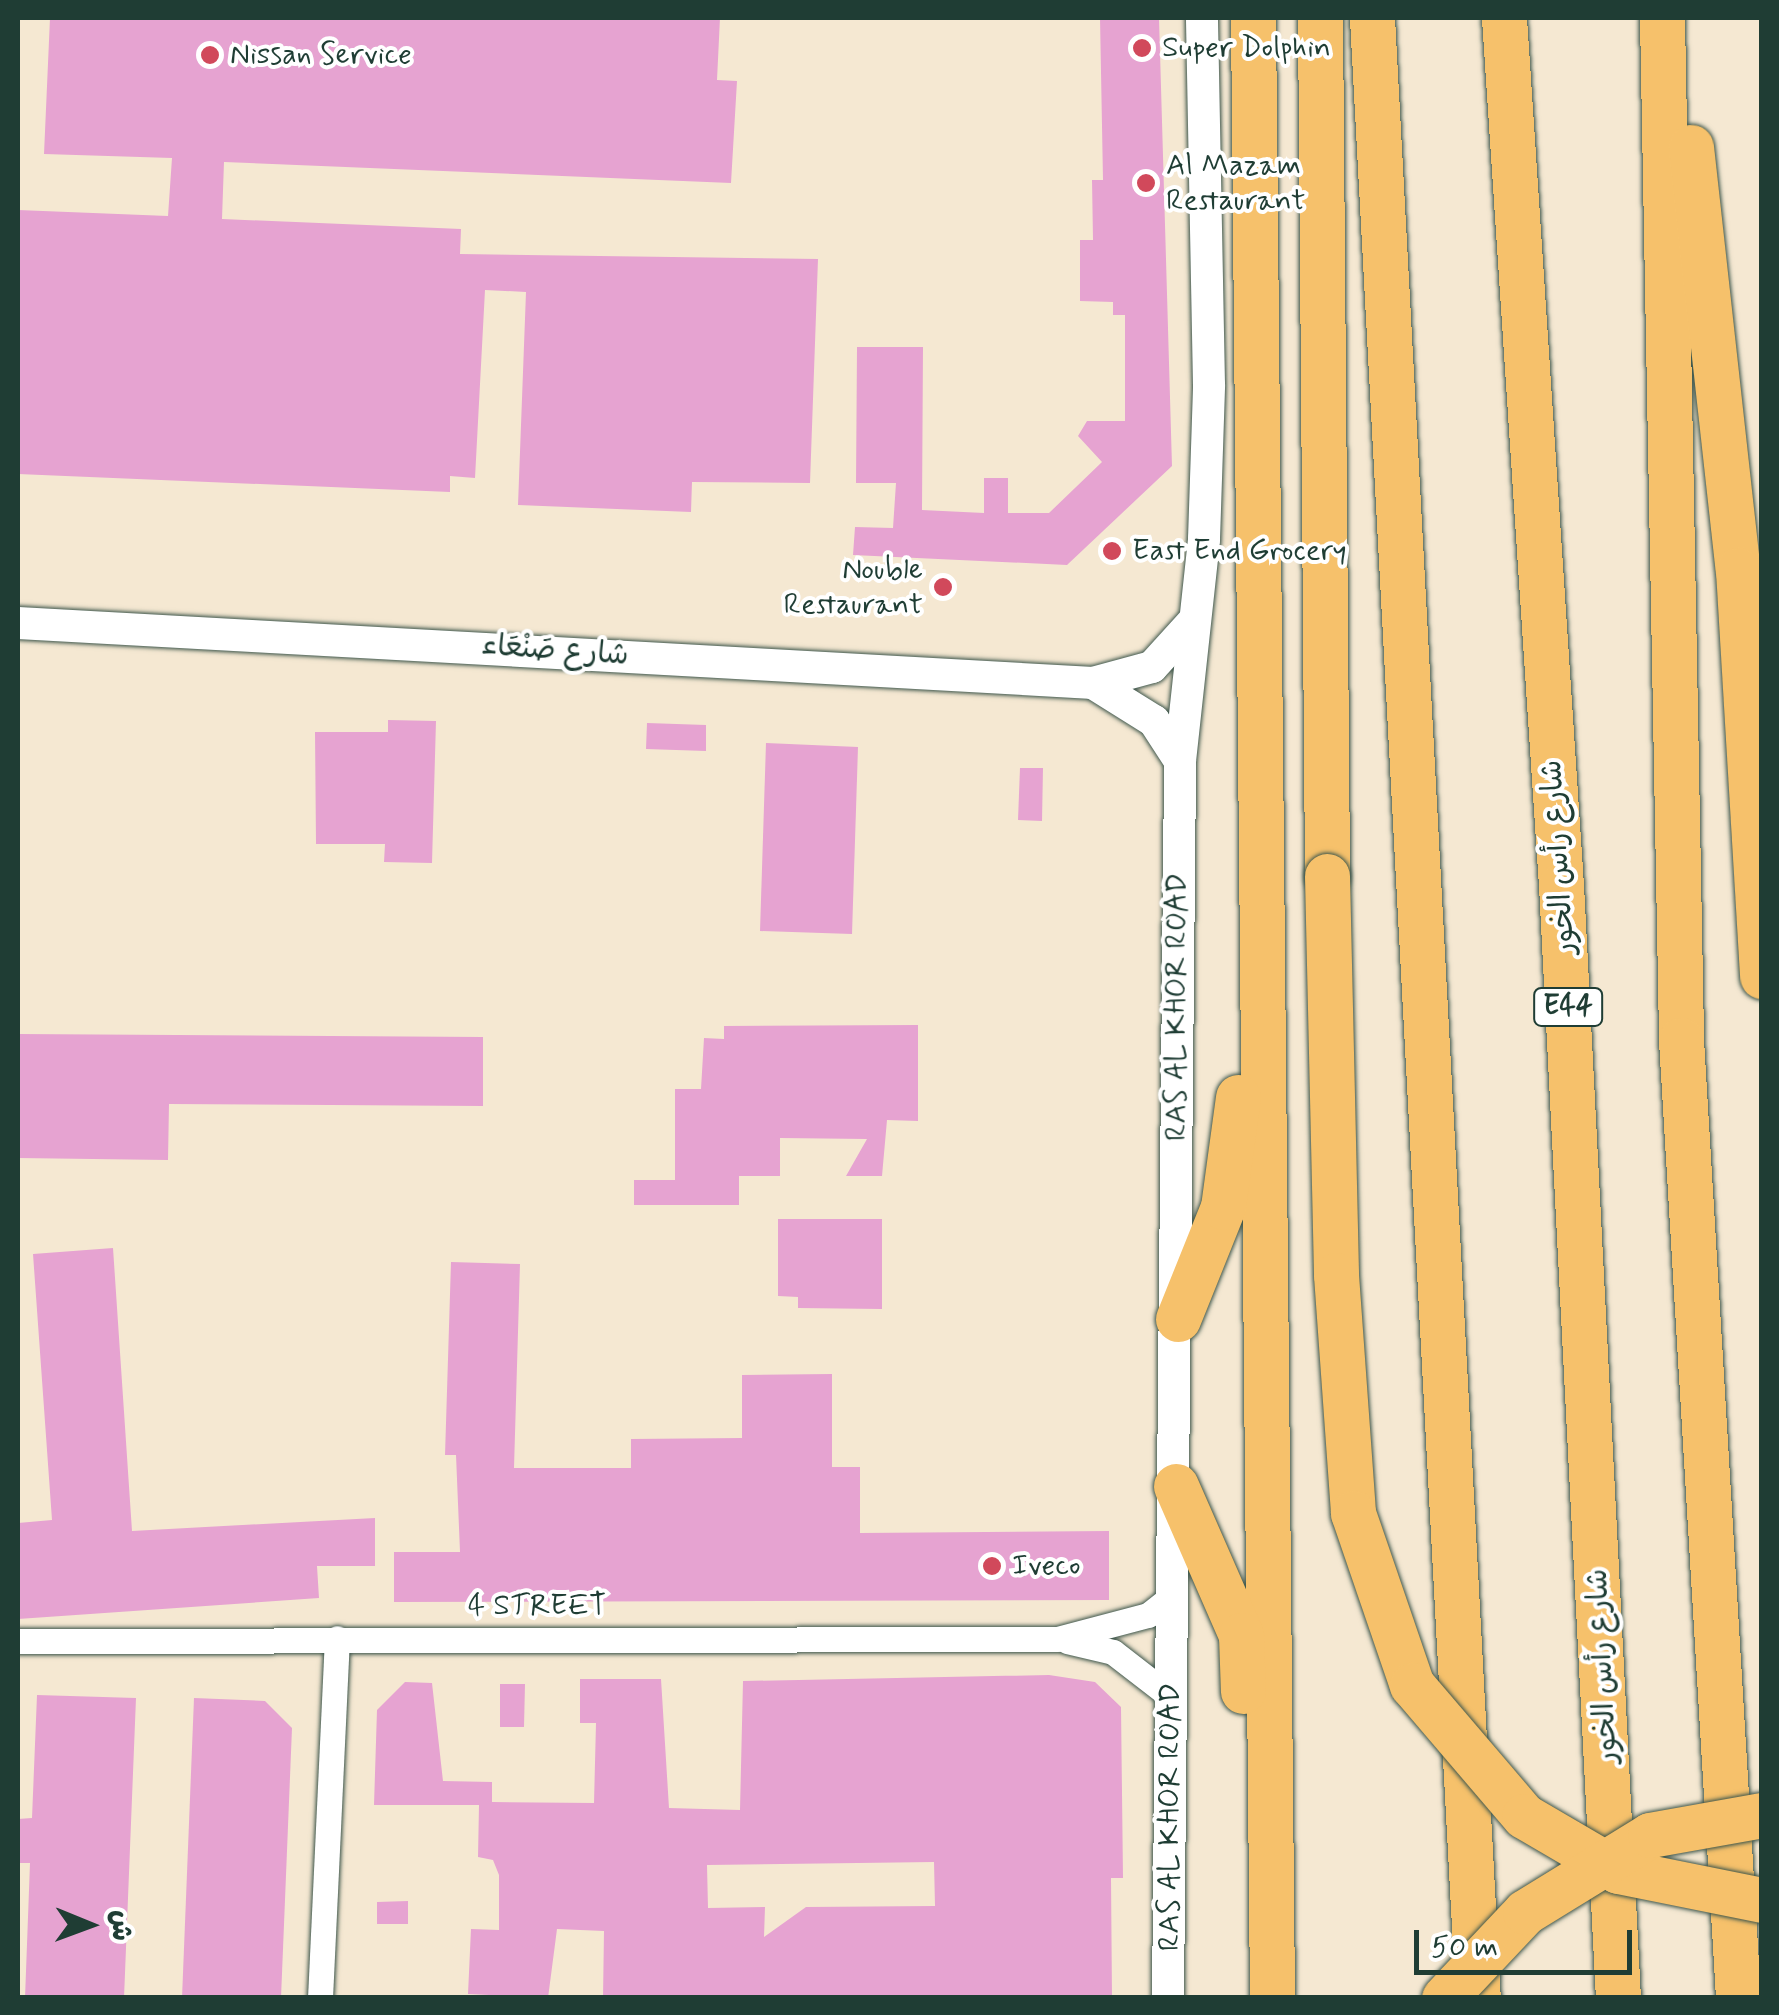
<!DOCTYPE html>
<html>
<head>
<meta charset="utf-8">
<style>
	body { margin:0 }
	#map { position:relative; width:1779px; height:2015px; overflow:hidden; background:#f5e8d2; font-family:Mynerve,"Playpen Sans Arabic",sans-serif }
	div>[style] { position:absolute }
	.building>* { inset:0; background:#e6a3d1 }
	.roads { filter:drop-shadow(0 0 2px #3f574c) drop-shadow(0 0 2px #3f574c) }
	.minor>* { height:25px; margin:-12.5px; padding:0 12.5px; transform-origin:12.5px; border-radius:12.5px; background:#fff }
	.tertiary>* { height:32px; margin:-16px; padding:0 16px; transform-origin:16px; border-radius:16px; background:#fff }
	.motorway>* { height:45px; margin:-22.5px; padding:0 22.5px; transform-origin:22.5px; border-radius:22.5px; background:#f6c16b }
	.bridges { filter:drop-shadow(0 0 2px #3f574c) drop-shadow(0 0 2px #3f574c) }
	.motorway-bridge>* { height:45px; margin:-22.5px; padding:0 22.5px; transform-origin:22.5px; border-radius:22.5px; background:#f6c16b }
	.dots>* { width:28px; height:28px; translate:-50% -50%; box-sizing:border-box; border:5px solid #fff; border-radius:50% }
	span { translate:-50% -50%; white-space:nowrap; text-align:center; line-height:1.15; -webkit-text-stroke:8px #fff; paint-order:stroke }
	.shield-label span { padding:2px 8px; background:#fff; border:2px solid; border-radius:8px; -webkit-text-stroke-width:0 }
	.shield-label { font-size:28px; color:#1f3d34; font-weight:700 }
	.poi-label { font-size:30px; color:#1f3d34 }
	.left { translate:0 -50%; text-align:left }
	.right { translate:-100% -50%; text-align:right }
	.street-label { font-size:30px; color:#1f3d34 }
	.frame { position:absolute; inset:0; border:20px solid #1f3d34; pointer-events:none }
	.north { position:absolute; left:40px; top:1875px; width:100px; height:100px; -webkit-text-stroke:8px #fff; paint-order:stroke; rotate:91deg; font-size:28px; font-weight:700; line-height:40px; text-align:center; color:#1f3d34 }
	.north::after { content:''; display:block; margin:auto; width:35px; height:45px; background:#1f3d34; clip-path:polygon(50% 0,100% 100%,50% 72%,0 100%) }
	.scale { position:absolute; left:1414px; top:1930px; width:218px; height:45px; box-sizing:border-box; border:5px solid #1f3d34; border-top:0; padding-left:12px; font-size:30px; line-height:35px; white-space:nowrap; color:#1f3d34; -webkit-text-stroke:8px #fff; paint-order:stroke }
</style>
</head>
<body>
<div id="map">
	<div class="building">
		<div style="clip-path:polygon(50px 18px,720px 18px,717px 80px,737px 81px,731px 183px,224px 162px,222px 219px,461px 229px,460px 254px,818px 259px,810px 483px,692px 482px,691px 512px,518px 505px,526px 292px,485px 290px,475px 478px,450px 476px,450px 492px,18px 474px,18px 210px,168px 216px,172px 158px,44px 154px)"></div>
		<div style="clip-path:polygon(1100px 18px,1159px 18px,1172px 466px,1067px 565px,853px 555px,855px 527px,893px 528px,896px 483px,856px 483px,857px 347px,923px 347px,922px 510px,984px 513px,984px 478px,1008px 478px,1008px 513px,1049px 513px,1102px 462px,1078px 436px,1087px 421px,1125px 421px,1125px 315px,1113px 315px,1113px 302px,1080px 301px,1080px 240px,1093px 240px,1092px 180px,1103px 180px)"></div>
		<div style="clip-path:polygon(388px 720px,436px 721px,432px 863px,384px 862px,385px 844px,316px 844px,315px 732px,388px 732px)"></div>
		<div style="clip-path:polygon(647px 723px,706px 725px,706px 751px,646px 749px)"></div>
		<div style="clip-path:polygon(766px 743px,858px 747px,852px 934px,760px 931px)"></div>
		<div style="clip-path:polygon(1020px 768px,1043px 768px,1042px 821px,1018px 820px)"></div>
		<div style="clip-path:polygon(918px 1025px,918px 1121px,887px 1120px,882px 1176px,846px 1176px,867px 1139px,780px 1138px,780px 1176px,739px 1176px,739px 1205px,634px 1205px,634px 1180px,675px 1180px,675px 1089px,701px 1089px,704px 1038px,724px 1039px,724px 1026px)"></div>
		<div style="clip-path:polygon(18px 1034px,483px 1037px,483px 1106px,169px 1104px,168px 1160px,18px 1158px)"></div>
		<div style="clip-path:polygon(778px 1219px,882px 1219px,882px 1309px,798px 1308px,798px 1297px,778px 1296px)"></div>
		<div style="clip-path:polygon(113px 1248px,132px 1531px,375px 1518px,375px 1566px,317px 1566px,319px 1598px,18px 1619px,18px 1523px,52px 1520px,33px 1254px)"></div>
		<div style="clip-path:polygon(451px 1262px,520px 1264px,514px 1468px,631px 1468px,631px 1439px,742px 1438px,742px 1375px,832px 1374px,832px 1467px,860px 1467px,860px 1533px,1109px 1531px,1109px 1600px,394px 1602px,394px 1552px,460px 1552px,456px 1455px,445px 1455px)"></div>
		<div style="clip-path:polygon(evenodd,1049px 1675px,1095px 1682px,1121px 1707px,1123px 1878px,1111px 1878px,1112px 1998px,603px 1998px,604px 1931px,557px 1929px,548px 1998px,468px 1994px,471px 1929px,499px 1930px,499px 1875px,493px 1860px,478px 1857px,479px 1805px,374px 1805px,377px 1710px,405px 1682px,432px 1683px,443px 1781px,492px 1782px,492px 1802px,594px 1803px,596px 1723px,580px 1723px,580px 1679px,661px 1679px,669px 1808px,740px 1810px,743px 1681px,1049px 1675px,934px 1862px,935px 1906px,806px 1907px,764px 1937px,765px 1907px,708px 1908px,707px 1865px,934px 1862px)"></div>
		<div style="clip-path:polygon(500px 1684px,525px 1684px,524px 1727px,500px 1727px)"></div>
		<div style="clip-path:polygon(37px 1695px,136px 1698px,124px 1998px,25px 1998px,30px 1863px,18px 1863px,18px 1819px,32px 1818px)"></div>
		<div style="clip-path:polygon(194px 1698px,265px 1701px,292px 1728px,281px 1998px,182px 1998px)"></div>
		<div style="clip-path:polygon(408px 1901px,408px 1924px,377px 1924px,377px 1902px)"></div>
	</div>
	<div class="roads">
		<div class="minor">
			<div style="left:18px;top:1641px;width:1039px;rotate:-0.11deg"></div>
			<div style="left:1057px;top:1639px;width:94px;rotate:-14.8deg"></div>
			<div style="left:1148px;top:1615px;width:33px;rotate:-38deg"></div>
			<div style="left:1067px;top:1641px;width:47px;rotate:13.4deg"></div>
			<div style="left:1113px;top:1652px;width:72px;rotate:37.7deg"></div>
			<div style="left:320px;top:1998px;width:360px;rotate:-87.3deg"></div>
		</div>
		<div class="tertiary">
			<div style="left:18px;top:623px;width:1077px;rotate:3.19deg"></div>
			<div style="left:1093px;top:683px;width:61px;rotate:-15.2deg"></div>
			<div style="left:1152px;top:667px;width:59px;rotate:-47.7deg"></div>
			<div style="left:1093px;top:683px;width:72px;rotate:31.9deg"></div>
			<div style="left:1154px;top:721px;width:48px;rotate:57deg"></div>
			<div style="left:1168px;top:1998px;width:1237px;rotate:-89.44deg"></div>
			<div style="left:1180px;top:761px;width:223px;rotate:-83.8deg"></div>
			<div style="left:1204px;top:539px;width:154px;rotate:-88.1deg"></div>
			<div style="left:1209px;top:385px;width:367px;rotate:-91.1deg"></div>
		</div>
		<div class="motorway">
			<div style="left:1253px;top:18px;width:1980px;rotate:89.45deg"></div>
			<div style="left:1320px;top:18px;width:858px;rotate:89.53deg"></div>
			<div style="left:1372px;top:18px;width:1983px;rotate:86.94deg"></div>
			<div style="left:1504px;top:18px;width:869px;rotate:86.24deg"></div>
			<div style="left:1561px;top:885px;width:1114px;rotate:87.07deg"></div>
			<div style="left:1662px;top:18px;width:1022px;rotate:88.93deg"></div>
			<div style="left:1681px;top:1040px;width:960px;rotate:86.59deg"></div>
			<div style="left:1691px;top:147px;width:426px;rotate:83.7deg"></div>
			<div style="left:1738px;top:570px;width:407px;rotate:86.6deg"></div>
			<div style="left:1178px;top:1319px;width:121px;rotate:-68.1deg"></div>
			<div style="left:1223px;top:1207px;width:111px;rotate:-82.2deg"></div>
			<div style="left:1176px;top:1486px;width:163px;rotate:66.4deg"></div>
			<div style="left:1241px;top:1635px;width:56px;rotate:88deg"></div>
		</div>
	</div>
	<div class="bridges">
		<div class="motorway-bridge">
			<div style="left:1327px;top:876px;width:399px;rotate:88.7deg"></div>
			<div style="left:1336px;top:1275px;width:239px;rotate:85.9deg"></div>
			<div style="left:1353px;top:1513px;width:182px;rotate:71.1deg"></div>
			<div style="left:1412px;top:1685px;width:172px;rotate:49.5deg"></div>
			<div style="left:1524px;top:1816px;width:109px;rotate:30.3deg"></div>
			<div style="left:1618px;top:1871px;width:147px;rotate:11.4deg"></div>
			<div style="left:1444px;top:1998px;width:118px;rotate:-46.7deg"></div>
			<div style="left:1525px;top:1912px;width:147px;rotate:-31.6deg"></div>
			<div style="left:1650px;top:1835px;width:114px;rotate:-10.1deg"></div>
		</div>
	</div>
	<div class="dots">
		<div style="left:1142px;top:48px;background:#d1495b"></div>
		<div style="left:210px;top:55px;background:#d1495b"></div>
		<div style="left:1146px;top:183px;background:#d1495b"></div>
		<div style="left:1112px;top:551px;background:#d1495b"></div>
		<div style="left:943px;top:587px;background:#d1495b"></div>
		<div style="left:992px;top:1566px;background:#d1495b"></div>
	</div>
	<div class="shield-label">
		<span style="left:1568px;top:1007px">E44</span>
	</div>
	<div class="poi-label">
		<span class="left" style="left:1162px;top:48px">Super Dolphin</span>
		<span class="left" style="left:230px;top:55px">Nissan Service</span>
		<span class="left" style="left:1166px;top:183px">Al Mazam<br>Restaurant</span>
		<span class="left" style="left:1132px;top:551px">East End Grocery</span>
		<span class="right" style="left:923px;top:587px">Nouble<br>Restaurant</span>
		<span class="left" style="left:1012px;top:1566px">Iveco</span>
	</div>
	<div class="street-label">
		<span style="left:555px;top:651px;rotate:4deg">شارع صَنْعَاء</span>
		<span style="left:1559px;top:857px;rotate:-94deg">شارع رأس الخور</span>
		<span style="left:1177px;top:1007px;rotate:-90deg">RAS AL KHOR ROAD</span>
		<span style="left:537px;top:1606px">4 STREET</span>
		<span style="left:1603px;top:1666px;rotate:-93deg">شارع رأس الخور</span>
		<span style="left:1170px;top:1817px;rotate:-90deg">RAS AL KHOR ROAD</span>
	</div>
	<div class="frame"></div>
	<div class="north">ش</div>
	<div class="scale">50 m</div>
</div>
</body>
</html>
